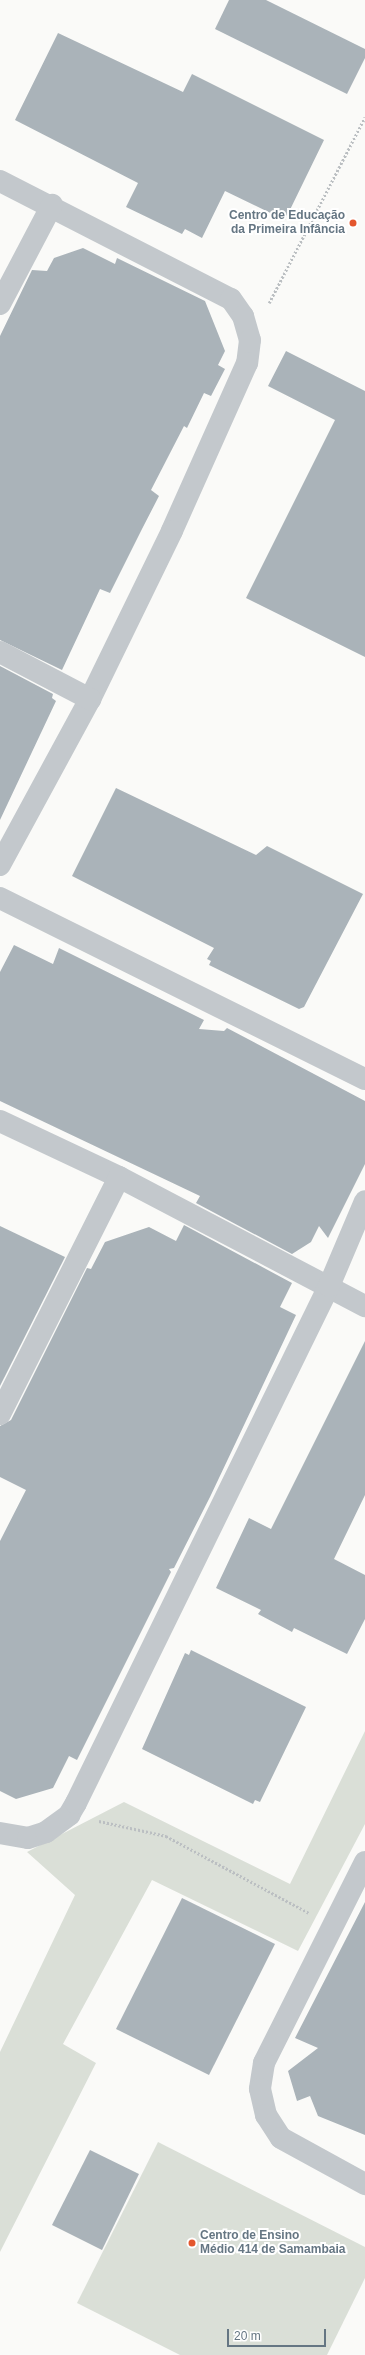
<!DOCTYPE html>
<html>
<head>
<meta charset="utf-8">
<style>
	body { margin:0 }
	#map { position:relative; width:365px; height:2355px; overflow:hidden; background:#fafaf8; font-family:Arial,sans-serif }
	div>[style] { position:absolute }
	.green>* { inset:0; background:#dadfd7 }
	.building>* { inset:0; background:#aab3b9 }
	.path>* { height:2.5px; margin-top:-1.25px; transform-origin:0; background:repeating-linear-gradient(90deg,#bbbfc2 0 2px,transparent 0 4px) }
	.minor>* { height:22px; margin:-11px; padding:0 11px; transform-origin:11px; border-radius:11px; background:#c3c8cc }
	.dots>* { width:11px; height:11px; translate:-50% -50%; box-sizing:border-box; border:2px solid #fff; border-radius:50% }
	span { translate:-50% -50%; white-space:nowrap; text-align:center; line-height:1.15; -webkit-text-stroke:4px #fff; paint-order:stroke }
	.poi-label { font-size:12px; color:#657683; font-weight:700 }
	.right { translate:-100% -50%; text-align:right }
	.left { translate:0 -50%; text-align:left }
	.scale { position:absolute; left:227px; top:2329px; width:99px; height:18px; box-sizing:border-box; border:2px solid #657683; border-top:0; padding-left:5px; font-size:12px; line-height:14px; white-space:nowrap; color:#657683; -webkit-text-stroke:3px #fff; paint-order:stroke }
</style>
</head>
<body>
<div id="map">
	<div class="green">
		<div style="clip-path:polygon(365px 1731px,365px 1824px,298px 1951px,152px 1880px,63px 2044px,96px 2063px,0 2252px,0 2052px,75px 1895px,27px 1852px,124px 1802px,290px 1884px)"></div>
		<div style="clip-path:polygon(158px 2142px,365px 2247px,365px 2278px,327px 2355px,180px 2355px,77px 2303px)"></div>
	</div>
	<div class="building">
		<div style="clip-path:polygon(229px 0,266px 0,365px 49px,365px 58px,347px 94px,215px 29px)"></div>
		<div style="clip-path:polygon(58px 33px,183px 92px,192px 74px,324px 140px,285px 220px,225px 191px,202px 238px,185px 229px,182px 234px,126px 207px,138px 183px,15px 120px)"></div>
		<div style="clip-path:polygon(83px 248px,115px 264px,117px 258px,205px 301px,225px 351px,218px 365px,225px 369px,211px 396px,204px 393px,187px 428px,184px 426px,151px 490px,159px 496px,142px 529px,110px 593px,100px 589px,62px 670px,0 640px,0 336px,32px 270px,47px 271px,54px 258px)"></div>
		<div style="clip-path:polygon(286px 351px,365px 391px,365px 657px,246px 598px,335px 420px,268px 386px)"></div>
		<div style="clip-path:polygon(0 666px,53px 694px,52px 698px,56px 701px,0 820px)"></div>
		<div style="clip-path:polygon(116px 788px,256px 855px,267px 846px,363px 894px,304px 1007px,299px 1009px,209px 965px,211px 961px,207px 959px,214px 948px,72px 876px)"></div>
		<div style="clip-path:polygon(14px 945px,53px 964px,59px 948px,204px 1020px,199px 1029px,224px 1031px,227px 1028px,365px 1101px,365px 1164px,328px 1238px,319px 1226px,311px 1242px,292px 1254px,196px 1203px,200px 1196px,0 1101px,0 972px)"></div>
		<div style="clip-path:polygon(184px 1225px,292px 1283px,280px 1307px,296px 1315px,210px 1497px,174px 1568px,169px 1569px,171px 1572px,77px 1760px,69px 1756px,53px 1788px,16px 1799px,0 1791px,0 1541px,26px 1490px,0 1477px,0 1426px,11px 1420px,87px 1268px,91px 1269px,105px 1242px,149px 1227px,176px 1241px)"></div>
		<div style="clip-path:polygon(0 1226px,65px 1257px,0 1386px)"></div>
		<div style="clip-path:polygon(365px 1341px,365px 1495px,334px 1559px,365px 1575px,365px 1619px,347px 1654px,294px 1628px,292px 1632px,258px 1614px,261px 1610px,216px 1588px,249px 1518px,271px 1529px)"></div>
		<div style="clip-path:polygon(191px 1650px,306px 1707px,260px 1802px,255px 1800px,253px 1804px,142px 1749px,185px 1653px,189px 1655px)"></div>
		<div style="clip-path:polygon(182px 1898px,275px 1944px,209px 2075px,116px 2029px)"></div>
		<div style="clip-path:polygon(365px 1902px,365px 2135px,318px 2116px,310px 2096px,297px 2101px,288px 2071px,318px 2048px,295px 2038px)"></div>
		<div style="clip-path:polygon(90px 2150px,139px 2174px,102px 2250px,52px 2225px)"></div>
	</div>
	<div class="path">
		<div style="left:269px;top:303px;width:209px;rotate:-62.7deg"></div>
		<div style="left:99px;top:1821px;width:69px;rotate:12.6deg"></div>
		<div style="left:166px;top:1836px;width:162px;rotate:28.3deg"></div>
	</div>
	<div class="minor">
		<div style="left:0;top:181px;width:259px;rotate:27.1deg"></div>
		<div style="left:231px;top:299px;width:21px;rotate:55deg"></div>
		<div style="left:243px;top:316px;width:25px;rotate:74deg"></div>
		<div style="left:250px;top:340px;width:23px;rotate:97deg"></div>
		<div style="left:247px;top:363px;width:184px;rotate:114.1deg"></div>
		<div style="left:172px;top:531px;width:187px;rotate:116deg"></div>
		<div style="left:90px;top:699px;width:189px;rotate:118.5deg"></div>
		<div style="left:0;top:304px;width:112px;rotate:-62.3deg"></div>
		<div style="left:0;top:652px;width:102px;rotate:27.6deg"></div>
		<div style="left:0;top:898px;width:407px;rotate:26.4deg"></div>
		<div style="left:0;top:1121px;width:132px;rotate:25.2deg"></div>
		<div style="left:119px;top:1177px;width:278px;rotate:27.7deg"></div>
		<div style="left:0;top:1414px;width:265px;rotate:-63.3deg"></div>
		<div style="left:0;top:1833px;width:28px;rotate:10deg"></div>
		<div style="left:28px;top:1838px;width:19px;rotate:-18deg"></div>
		<div style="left:46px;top:1832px;width:29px;rotate:-36deg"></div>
		<div style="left:69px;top:1815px;width:14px;rotate:-60deg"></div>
		<div style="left:76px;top:1803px;width:576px;rotate:-63.92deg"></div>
		<div style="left:329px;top:1286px;width:92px;rotate:-67deg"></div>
		<div style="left:365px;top:1862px;width:225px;rotate:116.7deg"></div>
		<div style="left:264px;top:2063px;width:26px;rotate:99deg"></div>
		<div style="left:260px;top:2089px;width:27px;rotate:77deg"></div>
		<div style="left:266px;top:2115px;width:27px;rotate:57deg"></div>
		<div style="left:281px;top:2138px;width:96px;rotate:28.7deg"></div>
	</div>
	<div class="dots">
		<div style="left:353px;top:223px;background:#e4572e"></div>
		<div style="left:192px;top:2243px;background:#e4572e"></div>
	</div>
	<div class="poi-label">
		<span class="right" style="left:345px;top:223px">Centro de Educação<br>da Primeira Infância</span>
		<span class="left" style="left:200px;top:2243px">Centro de Ensino<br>Médio 414 de Samambaia</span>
	</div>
	<div class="scale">20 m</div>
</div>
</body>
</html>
